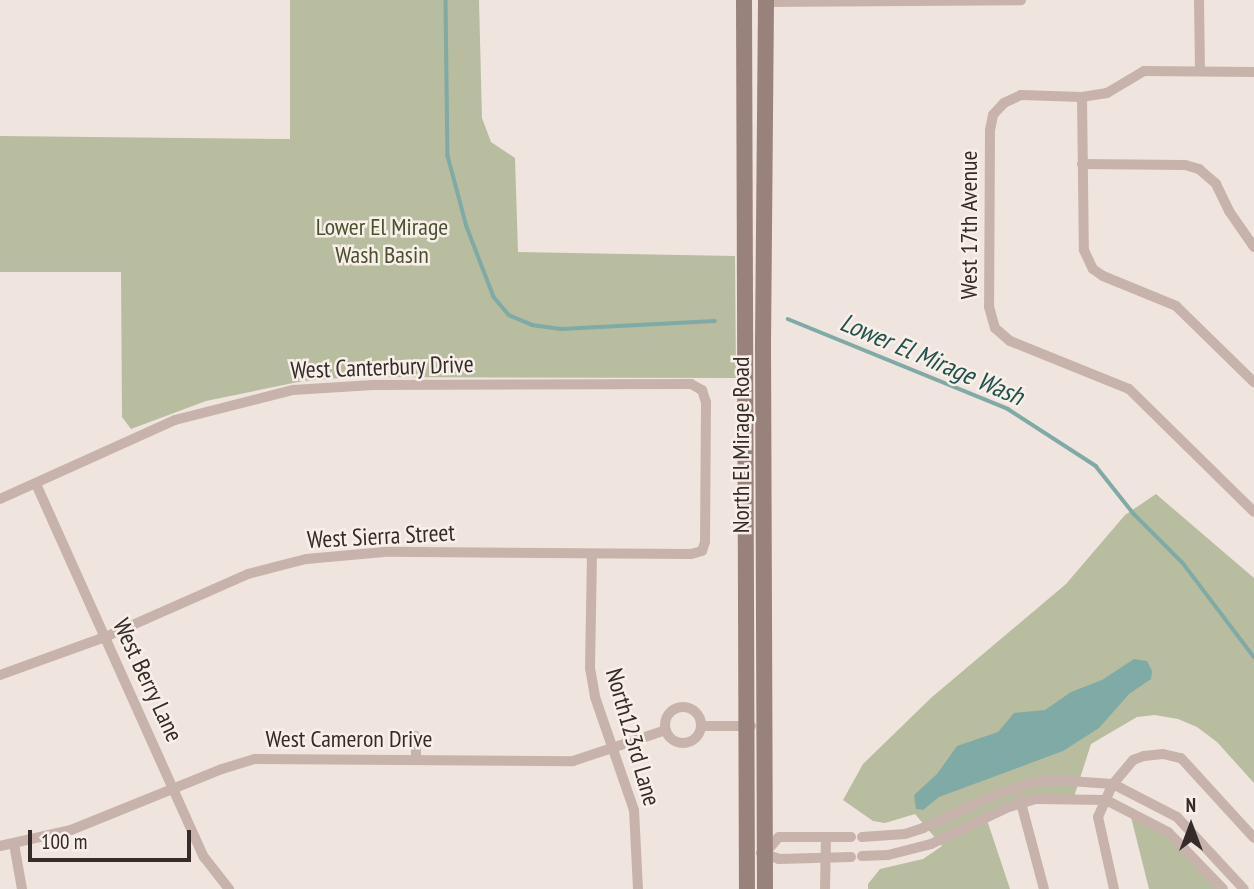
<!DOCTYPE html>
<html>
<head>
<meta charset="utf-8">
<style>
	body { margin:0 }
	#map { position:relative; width:1254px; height:889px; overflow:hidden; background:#f0e4de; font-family:"PT Sans Narrow",sans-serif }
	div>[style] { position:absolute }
	.green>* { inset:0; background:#b8bd9f }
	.water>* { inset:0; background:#7faaa5 }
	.stream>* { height:3.5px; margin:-1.75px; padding:0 1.75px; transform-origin:1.75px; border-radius:1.75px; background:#7faaa5 }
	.minor>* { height:10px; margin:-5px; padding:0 5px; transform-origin:5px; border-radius:5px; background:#c7b3ab }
	.minor>.ring { margin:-5px; padding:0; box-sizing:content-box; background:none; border:10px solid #c7b3ab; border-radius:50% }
	.secondary>* { height:16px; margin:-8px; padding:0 8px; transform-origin:8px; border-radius:8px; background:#9a827c }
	span { translate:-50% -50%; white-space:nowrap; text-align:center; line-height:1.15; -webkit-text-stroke:5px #f8efe9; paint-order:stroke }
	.street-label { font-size:24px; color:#352b29 }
	.park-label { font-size:24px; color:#4a5130 }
	.water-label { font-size:26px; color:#23524e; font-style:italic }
	.north { position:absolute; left:1156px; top:791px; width:70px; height:70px; -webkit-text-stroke:5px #f8efe9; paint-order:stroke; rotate:0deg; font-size:19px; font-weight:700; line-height:28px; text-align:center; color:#352b29 }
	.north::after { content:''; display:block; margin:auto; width:24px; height:32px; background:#352b29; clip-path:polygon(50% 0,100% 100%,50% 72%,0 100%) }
	.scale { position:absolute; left:28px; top:830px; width:163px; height:32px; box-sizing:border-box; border:4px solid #352b29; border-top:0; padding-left:9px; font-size:21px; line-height:24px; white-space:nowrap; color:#352b29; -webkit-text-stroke:5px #f8efe9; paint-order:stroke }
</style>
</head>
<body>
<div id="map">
	<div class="green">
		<div style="clip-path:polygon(290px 0,479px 0,482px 118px,491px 142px,515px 158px,518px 252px,735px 256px,736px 378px,353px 377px,303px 381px,206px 401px,131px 429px,122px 417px,121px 272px,0 272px,0 136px,290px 139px)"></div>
		<div style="clip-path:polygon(1156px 494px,1254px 578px,1254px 783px,1217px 742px,1197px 727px,1178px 719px,1155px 715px,1137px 717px,1091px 744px,1074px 797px,1053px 797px,986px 817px,1010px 889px,868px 889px,868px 884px,880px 869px,923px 859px,942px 846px,915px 814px,885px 823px,873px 821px,843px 800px,863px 764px,932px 697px,1066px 584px,1125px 515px)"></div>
		<div style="clip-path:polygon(1129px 809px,1168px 832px,1223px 889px,1149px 889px)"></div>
	</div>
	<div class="water">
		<div style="clip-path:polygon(1134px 659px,1147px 661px,1152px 671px,1151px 679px,1129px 694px,1099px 728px,1063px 751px,939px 797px,923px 810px,916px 809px,914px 795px,937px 774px,957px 746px,998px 732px,1014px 713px,1045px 710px,1071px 692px,1102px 680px)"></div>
	</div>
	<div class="stream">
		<div style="left:446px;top:0;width:156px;rotate:89.3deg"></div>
		<div style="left:448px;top:156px;width:73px;rotate:75deg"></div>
		<div style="left:467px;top:227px;width:75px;rotate:68.9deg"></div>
		<div style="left:494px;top:297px;width:23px;rotate:50deg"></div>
		<div style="left:509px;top:315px;width:25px;rotate:23deg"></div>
		<div style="left:532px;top:325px;width:29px;rotate:8deg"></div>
		<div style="left:561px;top:329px;width:154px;rotate:-3deg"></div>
		<div style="left:788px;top:319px;width:238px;rotate:22.2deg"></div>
		<div style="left:1008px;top:409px;width:105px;rotate:32.9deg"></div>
		<div style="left:1096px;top:466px;width:61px;rotate:51.6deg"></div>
		<div style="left:1134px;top:514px;width:69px;rotate:45deg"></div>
		<div style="left:1183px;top:563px;width:118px;rotate:52.9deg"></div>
	</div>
	<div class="minor">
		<div style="left:1199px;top:0;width:71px;rotate:89.2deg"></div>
		<div style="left:766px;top:2px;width:255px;rotate:-0.4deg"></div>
		<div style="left:1254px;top:72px;width:110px;rotate:-179.5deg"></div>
		<div style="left:1144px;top:71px;width:43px;rotate:149.3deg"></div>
		<div style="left:1107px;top:93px;width:25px;rotate:171deg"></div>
		<div style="left:1082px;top:97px;width:61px;rotate:-178.1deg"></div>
		<div style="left:1021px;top:95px;width:19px;rotate:155deg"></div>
		<div style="left:1004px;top:103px;width:16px;rotate:133deg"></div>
		<div style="left:993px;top:115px;width:15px;rotate:101deg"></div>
		<div style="left:990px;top:130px;width:177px;rotate:90.3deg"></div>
		<div style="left:989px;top:307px;width:22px;rotate:74deg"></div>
		<div style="left:995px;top:328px;width:20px;rotate:41deg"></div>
		<div style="left:1010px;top:341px;width:128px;rotate:22deg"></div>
		<div style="left:1129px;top:389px;width:175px;rotate:44.5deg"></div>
		<div style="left:1082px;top:97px;width:153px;rotate:89.3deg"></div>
		<div style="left:1084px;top:250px;width:21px;rotate:65deg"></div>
		<div style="left:1093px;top:269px;width:12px;rotate:35deg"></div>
		<div style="left:1103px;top:276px;width:79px;rotate:22.3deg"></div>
		<div style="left:1176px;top:306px;width:109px;rotate:44.3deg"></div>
		<div style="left:1082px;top:164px;width:103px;rotate:0.6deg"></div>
		<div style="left:1185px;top:165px;width:15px;rotate:16deg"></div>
		<div style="left:1199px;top:169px;width:23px;rotate:41deg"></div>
		<div style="left:1216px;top:184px;width:30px;rotate:64deg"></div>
		<div style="left:1229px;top:211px;width:44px;rotate:55.2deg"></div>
		<div style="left:36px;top:484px;width:409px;rotate:65.8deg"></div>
		<div style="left:204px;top:857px;width:41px;rotate:52deg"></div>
		<div style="left:0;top:499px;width:192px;rotate:-24.3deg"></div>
		<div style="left:175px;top:420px;width:122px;rotate:-14.3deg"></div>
		<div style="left:293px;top:390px;width:80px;rotate:-3.6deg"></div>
		<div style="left:373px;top:385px;width:318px;rotate:-0.2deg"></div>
		<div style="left:691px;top:384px;width:13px;rotate:29deg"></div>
		<div style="left:702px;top:390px;width:13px;rotate:72deg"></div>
		<div style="left:706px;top:402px;width:140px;rotate:90.4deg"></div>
		<div style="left:705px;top:542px;width:9px;rotate:108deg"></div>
		<div style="left:702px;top:551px;width:11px;rotate:165deg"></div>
		<div style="left:691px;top:554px;width:307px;rotate:-179.6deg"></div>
		<div style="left:384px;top:552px;width:78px;rotate:174.9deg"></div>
		<div style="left:306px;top:559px;width:60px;rotate:165.5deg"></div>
		<div style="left:248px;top:574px;width:156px;rotate:156.2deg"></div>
		<div style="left:105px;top:637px;width:112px;rotate:160.1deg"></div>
		<div style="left:592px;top:554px;width:114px;rotate:91deg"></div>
		<div style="left:590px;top:668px;width:29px;rotate:80deg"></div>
		<div style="left:595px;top:697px;width:120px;rotate:71deg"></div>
		<div style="left:634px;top:810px;width:79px;rotate:87.1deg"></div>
		<div class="ring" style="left:665px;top:707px;width:26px;height:26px"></div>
		<div style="left:701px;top:726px;width:50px"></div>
		<div style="left:416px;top:736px;width:24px;rotate:90deg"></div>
		<div style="left:1020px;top:799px;width:93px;rotate:75.1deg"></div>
		<div style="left:862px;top:837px;width:43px;rotate:-4deg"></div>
		<div style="left:905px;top:834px;width:19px;rotate:-18deg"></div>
		<div style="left:923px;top:828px;width:85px;rotate:-24.4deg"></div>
		<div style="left:1000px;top:793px;width:34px;rotate:-17deg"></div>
		<div style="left:1032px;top:783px;width:22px;rotate:-8deg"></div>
		<div style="left:1054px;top:780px;width:59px;rotate:3.9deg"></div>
		<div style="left:1113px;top:784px;width:72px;rotate:27.3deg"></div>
		<div style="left:1177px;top:817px;width:98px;rotate:47.1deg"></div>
		<div style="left:14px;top:844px;width:46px;rotate:79.9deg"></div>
		<div style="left:0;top:846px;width:73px;rotate:-12.7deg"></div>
		<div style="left:71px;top:830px;width:163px;rotate:-22deg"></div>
		<div style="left:222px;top:769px;width:34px;rotate:-17deg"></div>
		<div style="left:255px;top:759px;width:318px;rotate:0.4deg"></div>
		<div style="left:573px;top:761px;width:98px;rotate:-18.4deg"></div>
		<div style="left:761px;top:853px;width:19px;rotate:18deg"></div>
		<div style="left:779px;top:859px;width:72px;rotate:-1.6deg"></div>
		<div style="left:765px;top:853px;width:21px;rotate:-49deg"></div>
		<div style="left:779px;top:837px;width:72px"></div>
		<div style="left:862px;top:856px;width:26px;rotate:-2deg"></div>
		<div style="left:888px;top:855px;width:44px;rotate:-14.3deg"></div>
		<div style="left:931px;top:844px;width:83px;rotate:-25.6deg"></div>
		<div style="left:1006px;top:808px;width:31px;rotate:-17deg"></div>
		<div style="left:1036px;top:799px;width:70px;rotate:0.8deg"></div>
		<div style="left:1106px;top:800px;width:70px;rotate:27.3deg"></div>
		<div style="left:1168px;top:832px;width:79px;rotate:46deg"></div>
		<div style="left:825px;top:889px;width:52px;rotate:-88.9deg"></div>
		<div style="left:1114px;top:889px;width:74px;rotate:-102.5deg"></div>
		<div style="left:1098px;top:817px;width:36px;rotate:-66deg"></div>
		<div style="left:1113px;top:784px;width:31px;rotate:-50deg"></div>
		<div style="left:1133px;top:760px;width:12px;rotate:-20deg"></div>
		<div style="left:1144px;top:756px;width:19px;rotate:-6deg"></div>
		<div style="left:1163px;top:754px;width:18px;rotate:13deg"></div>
		<div style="left:1181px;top:758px;width:108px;rotate:47.6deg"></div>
	</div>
	<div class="secondary">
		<div style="left:744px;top:0;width:889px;rotate:89.81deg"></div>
		<div style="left:765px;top:889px;width:544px;rotate:-90.21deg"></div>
		<div style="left:763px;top:345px;width:345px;rotate:-89.5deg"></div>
	</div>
	<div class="street-label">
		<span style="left:969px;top:225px;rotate:-90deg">West 17th Avenue</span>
		<span style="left:382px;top:367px;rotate:-2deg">West Canterbury Drive</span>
		<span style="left:741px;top:445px;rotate:-90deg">North El Mirage Road</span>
		<span style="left:381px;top:536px;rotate:-3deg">West Sierra Street</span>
		<span style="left:148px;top:680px;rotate:65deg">West Berry Lane</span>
		<span style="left:633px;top:737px;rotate:74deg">North123rd Lane</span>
		<span style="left:349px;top:739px">West Cameron Drive</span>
	</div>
	<div class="park-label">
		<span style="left:382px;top:241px">Lower El Mirage<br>Wash Basin</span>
	</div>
	<div class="water-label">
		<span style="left:932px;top:359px;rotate:23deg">Lower El Mirage Wash</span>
	</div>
	<div class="north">N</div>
	<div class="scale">100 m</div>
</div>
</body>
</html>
